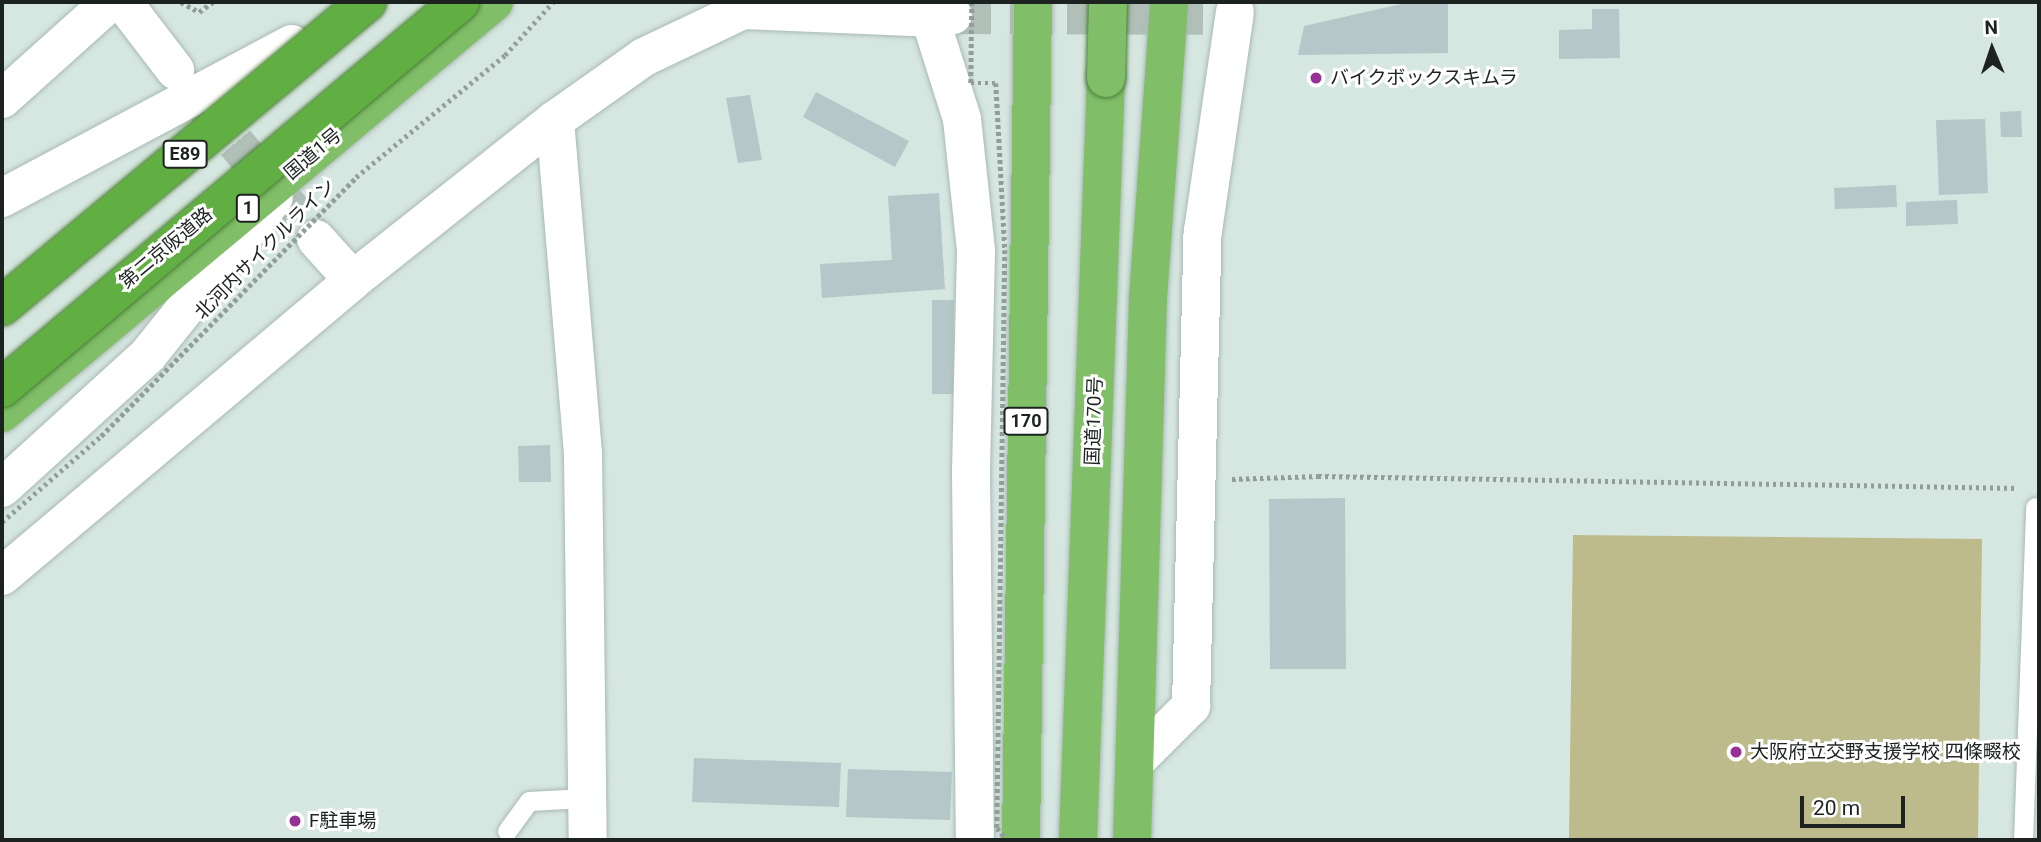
<!DOCTYPE html>
<html>
<head>
<meta charset="utf-8">
<style>
	body { margin:0 }
	#map { position:relative; width:2041px; height:842px; overflow:hidden; background:#d6e6e0; font-family:Roboto,"Noto Sans JP",sans-serif }
	div>[style] { position:absolute }
	.green>* { inset:0; background:#bdbb8c }
	.building>* { inset:0; background:#b5c7c8 }
	.minor-tunnel>* { height:38px; margin-top:-19px; transform-origin:0; background:repeating-linear-gradient(90deg,#b1bfb9 0 38px,transparent 0 57px) }
	.path>* { height:4.5px; margin-top:-2.25px; transform-origin:0; background:repeating-linear-gradient(90deg,#919d98 0 3.5px,transparent 0 7px) }
	.roads { filter:drop-shadow(0 0 2px #a9b9b3) drop-shadow(0 0 2px #a9b9b3) }
	.service>* { height:19px; margin:-9.5px; padding:0 9.5px; transform-origin:9.5px; border-radius:9.5px; background:#fff }
	.minor>* { height:38px; margin:-19px; padding:0 19px; transform-origin:19px; border-radius:19px; background:#fff }
	.trunk>* { height:38px; margin:-19px; padding:0 19px; transform-origin:19px; border-radius:19px; background:#80be68 }
	.path-bridge>* { height:4.5px; margin-top:-2.25px; transform-origin:0; background:repeating-linear-gradient(90deg,#919d98 0 3.5px,transparent 0 7px) }
	.bridges { filter:drop-shadow(0 0 2px #497d36) drop-shadow(0 0 2px #497d36) }
	.trunk-bridge>* { height:38px; margin:-19px; padding:0 19px; transform-origin:19px; border-radius:19px; background:#80be68 }
	.motorway-bridge>* { height:38px; margin:-19px; padding:0 19px; transform-origin:19px; border-radius:19px; background:#61ae42 }
	.dots>* { width:19px; height:19px; translate:-50% -50%; box-sizing:border-box; border:4px solid #fff; border-radius:50% }
	span { translate:-50% -50%; white-space:nowrap; text-align:center; line-height:1.15; -webkit-text-stroke:6px #fff; paint-order:stroke }
	.shield-label span { padding:2px 5px; background:#fff; border:2px solid; border-radius:5px; -webkit-text-stroke-width:0 }
	.shield-label { font-size:18px; color:#1c221f; font-weight:700 }
	.poi-label { font-size:19px; color:#1c221f }
	.left { translate:0 -50%; text-align:left }
	.street-label { font-size:19px; color:#1c221f }
	.frame { position:absolute; inset:0; border:4px solid #1c221f; pointer-events:none }
	.north { position:absolute; left:1957px; top:14px; width:70px; height:70px; -webkit-text-stroke:5px #fff; paint-order:stroke; rotate:358deg; font-size:19px; font-weight:700; line-height:28px; text-align:center; color:#1c221f }
	.north::after { content:''; display:block; margin:auto; width:24px; height:32px; background:#1c221f; clip-path:polygon(50% 0,100% 100%,50% 72%,0 100%) }
	.scale { position:absolute; left:1800px; top:796px; width:105px; height:32px; box-sizing:border-box; border:4px solid #1c221f; border-top:0; padding-left:9px; font-size:21px; line-height:24px; white-space:nowrap; color:#1c221f; -webkit-text-stroke:5px #fff; paint-order:stroke }
</style>
</head>
<body>
<div id="map">
	<div class="green">
		<div style="clip-path:polygon(1573px 535px,1982px 539px,1978px 840px,1569px 840px)"></div>
	</div>
	<div class="building">
		<div style="clip-path:polygon(1410px 2px,1448px 2px,1448px 53px,1298px 55px,1304px 26px)"></div>
		<div style="clip-path:polygon(1592px 9px,1619px 9px,1620px 58px,1559px 59px,1559px 30px,1592px 29px)"></div>
		<div style="clip-path:polygon(816px 92px,909px 141px,895px 167px,803px 117px)"></div>
		<div style="clip-path:polygon(750px 95px,762px 160px,738px 163px,726px 98px)"></div>
		<div style="clip-path:polygon(2021px 111px,2022px 137px,2001px 137px,2000px 112px)"></div>
		<div style="clip-path:polygon(1985px 119px,1988px 193px,1939px 195px,1936px 120px)"></div>
		<div style="clip-path:polygon(1896px 185px,1897px 207px,1835px 209px,1834px 188px)"></div>
		<div style="clip-path:polygon(939px 193px,945px 289px,822px 298px,820px 264px,892px 260px,888px 196px)"></div>
		<div style="clip-path:polygon(1957px 200px,1958px 224px,1906px 226px,1906px 202px)"></div>
		<div style="clip-path:polygon(932px 300px,954px 300px,953px 394px,932px 394px)"></div>
		<div style="clip-path:polygon(550px 445px,551px 482px,519px 482px,518px 446px)"></div>
		<div style="clip-path:polygon(1345px 498px,1346px 669px,1270px 669px,1269px 499px)"></div>
		<div style="clip-path:polygon(694px 758px,841px 763px,839px 807px,692px 802px)"></div>
		<div style="clip-path:polygon(848px 769px,952px 772px,950px 820px,846px 817px)"></div>
	</div>
	<div class="minor-tunnel">
		<div style="left:953px;top:15px;width:250px;rotate:0.2deg"></div>
		<div style="left:199px;top:99px;width:182px;rotate:50.1deg"></div>
	</div>
	<div class="path">
		<div style="left:181px;top:2px;width:21px;rotate:29deg"></div>
		<div style="left:199px;top:12px;width:17px;rotate:-36deg"></div>
		<div style="left:1232px;top:479px;width:86px;rotate:-2deg"></div>
		<div style="left:1318px;top:476px;width:699px;rotate:0.98deg"></div>
	</div>
	<div class="roads">
		<div class="service">
			<div style="left:507px;top:831px;width:37px;rotate:-54deg"></div>
			<div style="left:529px;top:801px;width:56px;rotate:-3.1deg"></div>
			<div style="left:2023px;top:840px;width:333px;rotate:-87.9deg"></div>
		</div>
		<div class="minor">
			<div style="left:123px;top:2px;width:86px;rotate:52.6deg"></div>
			<div style="left:930px;top:18px;width:106px;rotate:72.4deg"></div>
			<div style="left:962px;top:119px;width:133px;rotate:83.9deg"></div>
			<div style="left:976px;top:251px;width:220px;rotate:91.3deg"></div>
			<div style="left:971px;top:471px;width:369px;rotate:89.4deg"></div>
			<div style="left:2px;top:99px;width:145px;rotate:-41.9deg"></div>
			<div style="left:555px;top:120px;width:335px;rotate:85.2deg"></div>
			<div style="left:583px;top:454px;width:386px;rotate:89.3deg"></div>
			<div style="left:2px;top:198px;width:328px;rotate:-28deg"></div>
			<div style="left:316px;top:239px;width:55px;rotate:47.9deg"></div>
			<div style="left:2px;top:488px;width:197px;rotate:-42.3deg"></div>
			<div style="left:148px;top:355px;width:201px;rotate:-51.3deg"></div>
			<div style="left:2px;top:576px;width:459px;rotate:-40.1deg"></div>
			<div style="left:353px;top:280px;width:258px;rotate:-38.4deg"></div>
			<div style="left:555px;top:120px;width:109px;rotate:-35.3deg"></div>
			<div style="left:644px;top:57px;width:110px;rotate:-25.4deg"></div>
			<div style="left:743px;top:10px;width:187px;rotate:2.4deg"></div>
			<div style="left:930px;top:18px;width:23px;rotate:-7deg"></div>
			<div style="left:1136px;top:761px;width:78px;rotate:-45deg"></div>
			<div style="left:1191px;top:706px;width:475px;rotate:-88.6deg"></div>
			<div style="left:1203px;top:231px;width:221px;rotate:-81.7deg"></div>
		</div>
		<div class="trunk">
			<div style="left:2px;top:413px;width:641px;rotate:-39.87deg"></div>
			<div style="left:1021px;top:840px;width:838px;rotate:-89.18deg"></div>
			<div style="left:1078px;top:840px;width:763px;rotate:-87.9deg"></div>
			<div style="left:1132px;top:840px;width:542px;rotate:-88.31deg"></div>
			<div style="left:1148px;top:298px;width:297px;rotate:-85.9deg"></div>
		</div>
	</div>
	<div class="path-bridge">
		<div style="left:972px;top:2px;width:81px;rotate:90.7deg"></div>
		<div style="left:971px;top:83px;width:25px"></div>
		<div style="left:996px;top:83px;width:167px;rotate:86.9deg"></div>
		<div style="left:1005px;top:250px;width:578px;rotate:90.79deg"></div>
		<div style="left:997px;top:828px;width:16px;rotate:50deg"></div>
		<div style="left:2px;top:522px;width:131px;rotate:-41deg"></div>
		<div style="left:101px;top:436px;width:363px;rotate:-45.4deg"></div>
		<div style="left:356px;top:177px;width:193px;rotate:-39.3deg"></div>
		<div style="left:505px;top:55px;width:72px;rotate:-47.8deg"></div>
	</div>
	<div class="bridges">
		<div class="trunk-bridge">
			<div style="left:1106px;top:78px;width:76px;rotate:-88.5deg"></div>
		</div>
		<div class="motorway-bridge">
			<div style="left:2px;top:306px;width:475px;rotate:-39.8deg"></div>
			<div style="left:2px;top:388px;width:599px;rotate:-40.12deg"></div>
		</div>
	</div>
	<div class="dots">
		<div style="left:1316px;top:78px;background:#983196"></div>
		<div style="left:1736px;top:752px;background:#983196"></div>
		<div style="left:295px;top:821px;background:#983196"></div>
	</div>
	<div class="shield-label">
		<span style="left:185px;top:154px">E89</span>
		<span style="left:248px;top:208px">1</span>
		<span style="left:1026px;top:421px">170</span>
	</div>
	<div class="poi-label">
		<span class="left" style="left:1330px;top:78px">バイクボックスキムラ</span>
		<span class="left" style="left:1750px;top:752px">大阪府立交野支援学校 四條畷校</span>
		<span class="left" style="left:309px;top:821px">F駐車場</span>
	</div>
	<div class="street-label">
		<span style="left:313px;top:154px;rotate:-40deg">国道1号</span>
		<span style="left:166px;top:248px;rotate:-40deg">第二京阪道路</span>
		<span style="left:265px;top:249px;rotate:-45deg">北河内サイクルライン</span>
		<span style="left:1094px;top:421px;rotate:-88deg">国道170号</span>
	</div>
	<div class="frame"></div>
	<div class="north">N</div>
	<div class="scale">20 m</div>
</div>
</body>
</html>
